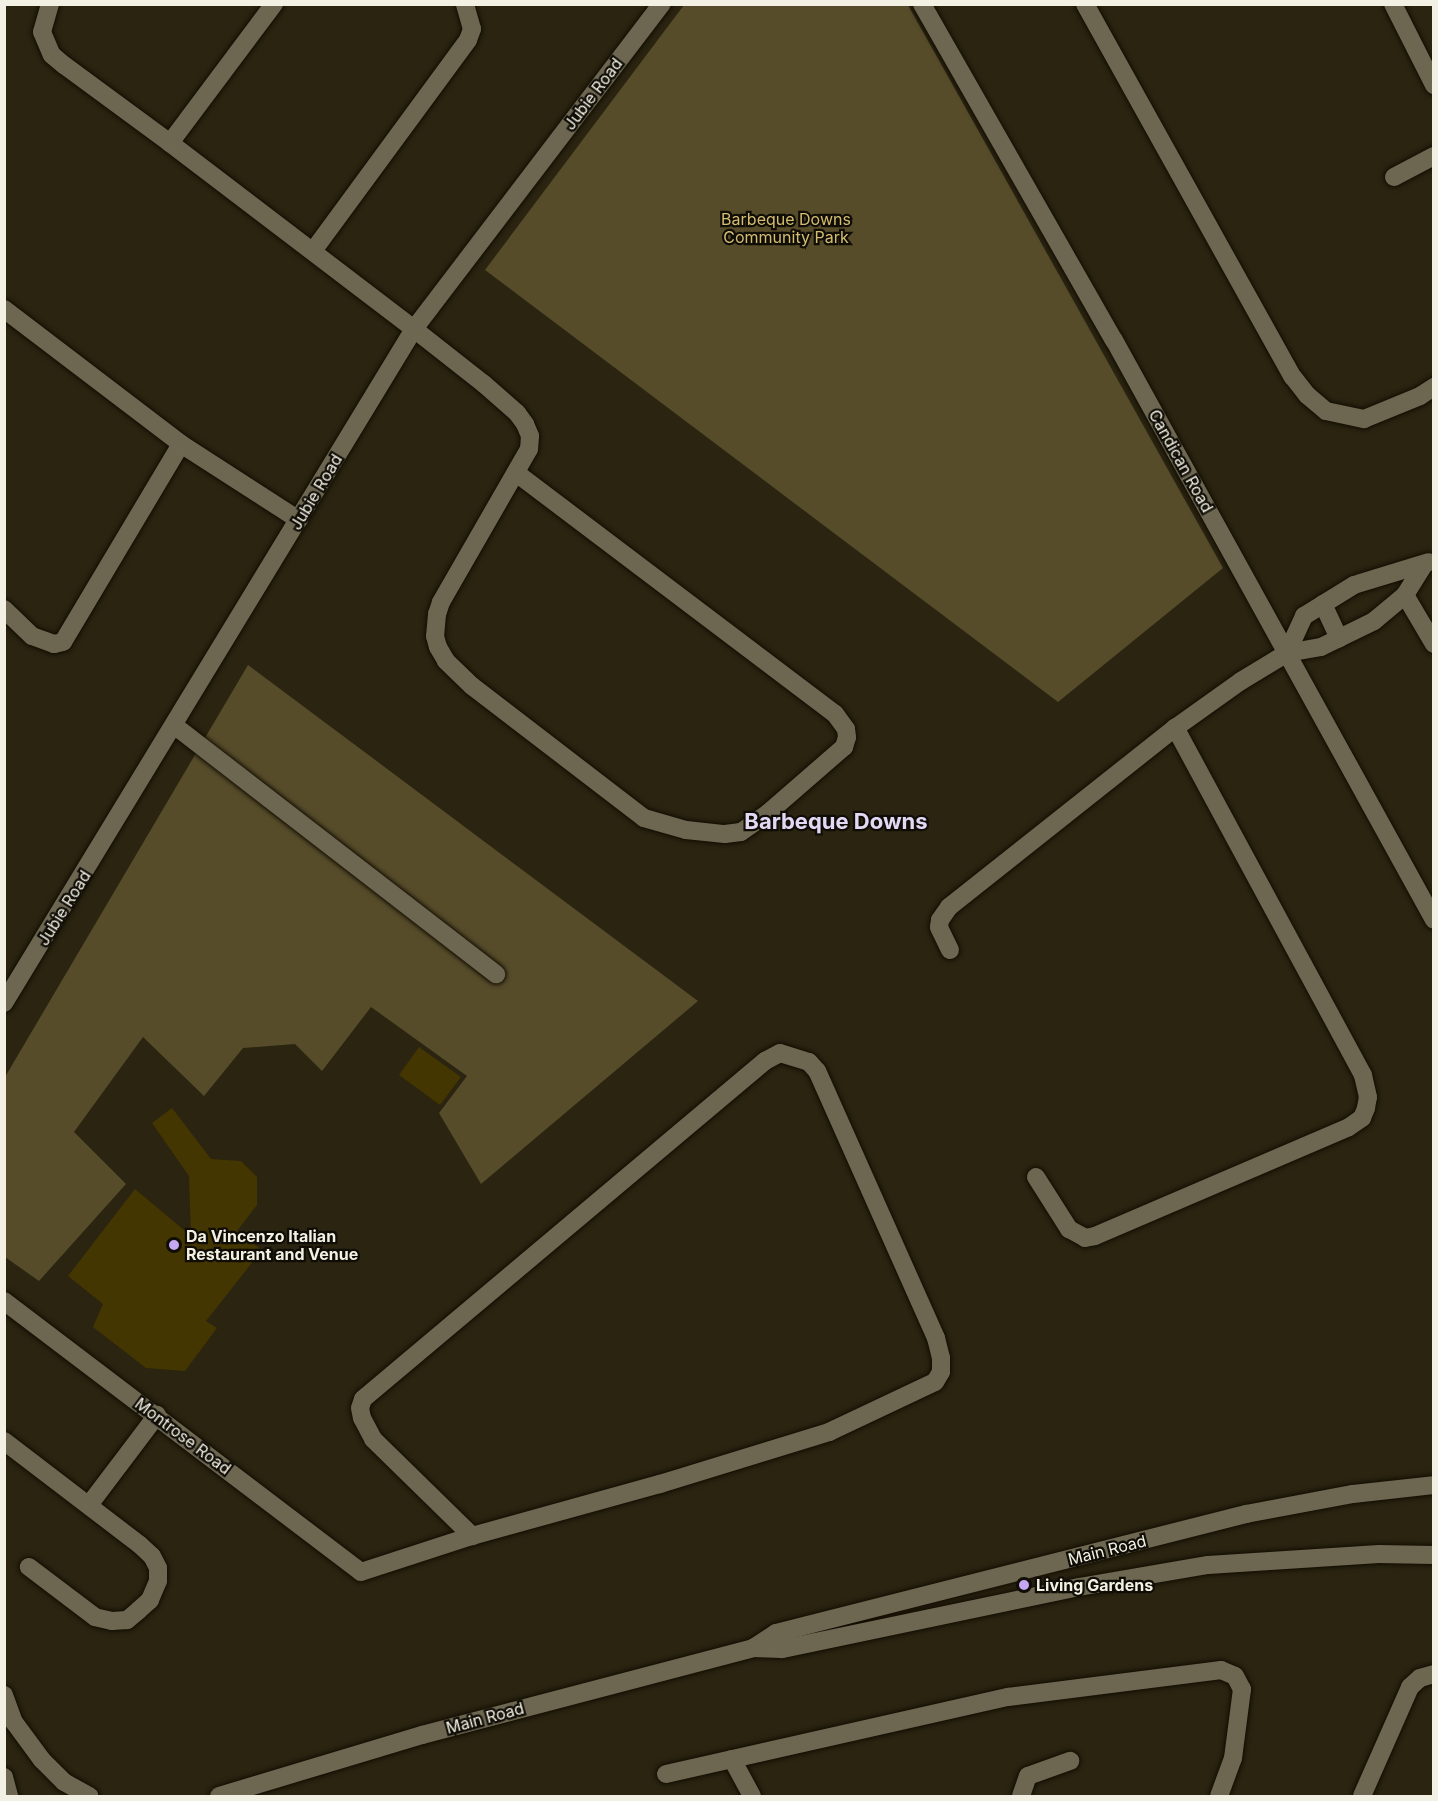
<!DOCTYPE html>
<html>
<head>
<meta charset="utf-8">
<style>
	body { margin:0 }
	#map { position:relative; width:1438px; height:1801px; overflow:hidden; background:#2a2411; font-family:Inter,sans-serif }
	div>[style] { position:absolute }
	.green>* { inset:0; background:#574c2a }
	.building>* { inset:0; background:#443600 }
	.roads { filter:drop-shadow(0 0 2px #120d00) drop-shadow(0 0 2px #120d00) }
	.minor>* { height:18px; margin:-9px; padding:0 9px; transform-origin:9px; border-radius:9px; background:#6d6752 }
	.dots>* { width:16px; height:16px; translate:-50% -50%; box-sizing:border-box; border:3px solid #100d06; border-radius:50% }
	span { translate:-50% -50%; white-space:nowrap; text-align:center; line-height:1.15; -webkit-text-stroke:4.5px #100d06; paint-order:stroke }
	.street-label { font-size:16px; color:#f3f0e4 }
	.park-label { font-size:16px; color:#d4bd71 }
	.poi-label { font-size:16px; color:#f3f0e4; font-weight:700 }
	.left { translate:0 -50%; text-align:left }
	.district-label { font-size:22px; color:#e4d9f5; font-weight:700 }
	.frame { position:absolute; inset:0; border:6px solid #f3f0e4; pointer-events:none }
</style>
</head>
<body>
<div id="map">
	<div class="green">
		<div style="clip-path:polygon(684px 5px,908px 5px,1223px 568px,1058px 702px,485px 270px)"></div>
		<div style="clip-path:polygon(248px 665px,698px 1001px,481px 1184px,439px 1113px,467px 1076px,371px 1007px,322px 1071px,295px 1044px,243px 1048px,204px 1096px,143px 1037px,74px 1132px,126px 1184px,39px 1281px,5px 1257px,5px 1077px)"></div>
	</div>
	<div class="building">
		<div style="clip-path:polygon(419px 1047px,461px 1077px,440px 1105px,399px 1075px)"></div>
		<div style="clip-path:polygon(172px 1108px,211px 1159px,241px 1161px,257px 1177px,257px 1205px,237px 1231px,262px 1250px,206px 1321px,217px 1328px,185px 1371px,146px 1368px,93px 1327px,103px 1304px,68px 1276px,135px 1189px,191px 1236px,189px 1176px,152px 1123px)"></div>
	</div>
	<div class="roads">
		<div class="minor">
			<div style="left:50px;top:4px;width:29px;rotate:106deg"></div>
			<div style="left:42px;top:32px;width:25px;rotate:67deg"></div>
			<div style="left:52px;top:55px;width:16px;rotate:40deg"></div>
			<div style="left:64px;top:65px;width:132px;rotate:36.3deg"></div>
			<div style="left:170px;top:143px;width:307px;rotate:37.3deg"></div>
			<div style="left:414px;top:329px;width:89px;rotate:38.2deg"></div>
			<div style="left:484px;top:384px;width:44px;rotate:41.3deg"></div>
			<div style="left:517px;top:413px;width:14px;rotate:54deg"></div>
			<div style="left:525px;top:424px;width:13px;rotate:67deg"></div>
			<div style="left:530px;top:436px;width:13px;rotate:94deg"></div>
			<div style="left:529px;top:449px;width:177px;rotate:119.9deg"></div>
			<div style="left:441px;top:602px;width:13px;rotate:108deg"></div>
			<div style="left:437px;top:614px;width:22px;rotate:95deg"></div>
			<div style="left:435px;top:636px;width:11px;rotate:75deg"></div>
			<div style="left:438px;top:647px;width:16px;rotate:60deg"></div>
			<div style="left:446px;top:661px;width:36px;rotate:44deg"></div>
			<div style="left:472px;top:686px;width:217px;rotate:37.5deg"></div>
			<div style="left:644px;top:818px;width:44px;rotate:15.9deg"></div>
			<div style="left:686px;top:830px;width:39px;rotate:6deg"></div>
			<div style="left:725px;top:834px;width:16px;rotate:-7deg"></div>
			<div style="left:741px;top:832px;width:33px;rotate:-35deg"></div>
			<div style="left:768px;top:813px;width:101px;rotate:-41deg"></div>
			<div style="left:844px;top:747px;width:10px;rotate:-73deg"></div>
			<div style="left:847px;top:737px;width:8px;rotate:-97deg"></div>
			<div style="left:846px;top:729px;width:19px;rotate:-126deg"></div>
			<div style="left:835px;top:714px;width:400px;rotate:-142.9deg"></div>
			<div style="left:922px;top:4px;width:387px;rotate:60.3deg"></div>
			<div style="left:1114px;top:340px;width:662px;rotate:61.11deg"></div>
			<div style="left:1085px;top:4px;width:427px;rotate:60.9deg"></div>
			<div style="left:1293px;top:377px;width:23px;rotate:52deg"></div>
			<div style="left:1307px;top:395px;width:25px;rotate:40deg"></div>
			<div style="left:1326px;top:411px;width:39px;rotate:12deg"></div>
			<div style="left:1364px;top:419px;width:61px;rotate:-22.3deg"></div>
			<div style="left:1420px;top:396px;width:17px;rotate:-33deg"></div>
			<div style="left:1393px;top:4px;width:91px;rotate:63.2deg"></div>
			<div style="left:170px;top:143px;width:174px;rotate:-53.2deg"></div>
			<div style="left:1394px;top:177px;width:45px;rotate:-27.7deg"></div>
			<div style="left:313px;top:251px;width:262px;rotate:-53.7deg"></div>
			<div style="left:468px;top:40px;width:12px;rotate:-70deg"></div>
			<div style="left:472px;top:29px;width:26px;rotate:-106deg"></div>
			<div style="left:4px;top:309px;width:223px;rotate:37.3deg"></div>
			<div style="left:181px;top:444px;width:230px;rotate:120.8deg"></div>
			<div style="left:63px;top:642px;width:9px;rotate:167deg"></div>
			<div style="left:54px;top:644px;width:23px;rotate:-160deg"></div>
			<div style="left:32px;top:636px;width:39px;rotate:-136deg"></div>
			<div style="left:181px;top:444px;width:140px;rotate:32.8deg"></div>
			<div style="left:1405px;top:595px;width:57px;rotate:59.4deg"></div>
			<div style="left:1323px;top:604px;width:38px;rotate:65deg"></div>
			<div style="left:1287px;top:653px;width:41px;rotate:-65.3deg"></div>
			<div style="left:1304px;top:616px;width:59px;rotate:-31.8deg"></div>
			<div style="left:1354px;top:585px;width:78px;rotate:-17deg"></div>
			<div style="left:175px;top:726px;width:406px;rotate:37.7deg"></div>
			<div style="left:950px;top:950px;width:25px;rotate:-116deg"></div>
			<div style="left:939px;top:927px;width:7px;rotate:-82deg"></div>
			<div style="left:940px;top:920px;width:16px;rotate:-55deg"></div>
			<div style="left:949px;top:907px;width:288px;rotate:-38.4deg"></div>
			<div style="left:1175px;top:728px;width:81px;rotate:-35.5deg"></div>
			<div style="left:1241px;top:681px;width:54px;rotate:-31.3deg"></div>
			<div style="left:1287px;top:653px;width:35px;rotate:-10deg"></div>
			<div style="left:1321px;top:647px;width:59px;rotate:-26.1deg"></div>
			<div style="left:1374px;top:621px;width:40px;rotate:-40deg"></div>
			<div style="left:1405px;top:595px;width:36px;rotate:-58deg"></div>
			<div style="left:4px;top:1003px;width:789px;rotate:-58.69deg"></div>
			<div style="left:414px;top:329px;width:409px;rotate:-52.7deg"></div>
			<div style="left:1036px;top:1177px;width:62px;rotate:57.6deg"></div>
			<div style="left:1069px;top:1229px;width:18px;rotate:29deg"></div>
			<div style="left:1085px;top:1238px;width:10px;rotate:-11deg"></div>
			<div style="left:1095px;top:1236px;width:276px;rotate:-23.2deg"></div>
			<div style="left:1349px;top:1127px;width:16px;rotate:-35deg"></div>
			<div style="left:1362px;top:1118px;width:11px;rotate:-68deg"></div>
			<div style="left:1366px;top:1108px;width:11px;rotate:-80deg"></div>
			<div style="left:1368px;top:1097px;width:23px;rotate:-103deg"></div>
			<div style="left:1363px;top:1075px;width:395px;rotate:-118.4deg"></div>
			<div style="left:4px;top:1301px;width:448px;rotate:37.2deg"></div>
			<div style="left:361px;top:1572px;width:117px;rotate:-18deg"></div>
			<div style="left:472px;top:1536px;width:195px;rotate:-15.5deg"></div>
			<div style="left:660px;top:1484px;width:177px;rotate:-17.1deg"></div>
			<div style="left:829px;top:1432px;width:117px;rotate:-25.3deg"></div>
			<div style="left:935px;top:1382px;width:12px;rotate:-59deg"></div>
			<div style="left:941px;top:1372px;width:14px;rotate:-90deg"></div>
			<div style="left:941px;top:1358px;width:21px;rotate:-104deg"></div>
			<div style="left:936px;top:1338px;width:292px;rotate:-114deg"></div>
			<div style="left:817px;top:1071px;width:12px;rotate:-132deg"></div>
			<div style="left:809px;top:1062px;width:30px;rotate:-163deg"></div>
			<div style="left:780px;top:1053px;width:17px;rotate:152deg"></div>
			<div style="left:765px;top:1061px;width:525px;rotate:139.94deg"></div>
			<div style="left:363px;top:1399px;width:9px;rotate:108deg"></div>
			<div style="left:360px;top:1408px;width:10px;rotate:79deg"></div>
			<div style="left:362px;top:1418px;width:24px;rotate:62deg"></div>
			<div style="left:373px;top:1439px;width:139px;rotate:44.4deg"></div>
			<div style="left:4px;top:1441px;width:171px;rotate:37.4deg"></div>
			<div style="left:140px;top:1545px;width:16px;rotate:43deg"></div>
			<div style="left:152px;top:1556px;width:13px;rotate:63deg"></div>
			<div style="left:158px;top:1568px;width:13px;rotate:90deg"></div>
			<div style="left:158px;top:1581px;width:21px;rotate:113deg"></div>
			<div style="left:150px;top:1600px;width:15px;rotate:138deg"></div>
			<div style="left:139px;top:1610px;width:16px;rotate:140deg"></div>
			<div style="left:127px;top:1620px;width:15px;rotate:176deg"></div>
			<div style="left:112px;top:1621px;width:17px;rotate:-167deg"></div>
			<div style="left:95px;top:1617px;width:83px;rotate:-142.9deg"></div>
			<div style="left:89px;top:1505px;width:113px;rotate:-52.9deg"></div>
			<div style="left:753px;top:1648px;width:27px;rotate:-33deg"></div>
			<div style="left:776px;top:1633px;width:485px;rotate:-14.2deg"></div>
			<div style="left:1246px;top:1514px;width:109px;rotate:-10.6deg"></div>
			<div style="left:1353px;top:1494px;width:81px;rotate:-6.3deg"></div>
			<div style="left:4px;top:1695px;width:29px;rotate:70deg"></div>
			<div style="left:14px;top:1722px;width:47px;rotate:53.6deg"></div>
			<div style="left:42px;top:1760px;width:31px;rotate:45deg"></div>
			<div style="left:64px;top:1782px;width:29px;rotate:29deg"></div>
			<div style="left:732px;top:1759px;width:42px;rotate:61.6deg"></div>
			<div style="left:666px;top:1774px;width:351px;rotate:-12.7deg"></div>
			<div style="left:1008px;top:1697px;width:215px;rotate:-7.2deg"></div>
			<div style="left:1221px;top:1670px;width:15px;rotate:23deg"></div>
			<div style="left:1235px;top:1676px;width:15px;rotate:62deg"></div>
			<div style="left:1242px;top:1689px;width:70px;rotate:97.4deg"></div>
			<div style="left:1233px;top:1758px;width:40px;rotate:110.2deg"></div>
			<div style="left:4px;top:1777px;width:20px;rotate:75deg"></div>
			<div style="left:219px;top:1796px;width:212px;rotate:-16.7deg"></div>
			<div style="left:422px;top:1735px;width:342px;rotate:-14.7deg"></div>
			<div style="left:753px;top:1648px;width:29px;rotate:2deg"></div>
			<div style="left:782px;top:1649px;width:303px;rotate:-11.8deg"></div>
			<div style="left:1079px;top:1587px;width:131px;rotate:-9.7deg"></div>
			<div style="left:1208px;top:1565px;width:171px;rotate:-3.7deg"></div>
			<div style="left:1379px;top:1554px;width:55px;rotate:1deg"></div>
			<div style="left:1021px;top:1796px;width:21px;rotate:-71deg"></div>
			<div style="left:1028px;top:1776px;width:45px;rotate:-19.7deg"></div>
			<div style="left:1362px;top:1796px;width:119px;rotate:-66.2deg"></div>
			<div style="left:1410px;top:1687px;width:13px;rotate:-42deg"></div>
			<div style="left:1420px;top:1678px;width:15px;rotate:-16deg"></div>
		</div>
	</div>
	<div class="dots">
		<div style="left:174px;top:1245px;background:#c5a7f1"></div>
		<div style="left:1024px;top:1585px;background:#c5a7f1"></div>
	</div>
	<div class="street-label">
		<span style="left:593px;top:94px;rotate:-53deg">Jubie Road</span>
		<span style="left:1181px;top:461px;rotate:61deg">Candican Road</span>
		<span style="left:316px;top:492px;rotate:-59deg">Jubie Road</span>
		<span style="left:64px;top:908px;rotate:-58deg">Jubie Road</span>
		<span style="left:183px;top:1436px;rotate:37deg">Montrose Road</span>
		<span style="left:1107px;top:1550px;rotate:-14deg">Main Road</span>
		<span style="left:485px;top:1718px;rotate:-15deg">Main Road</span>
	</div>
	<div class="park-label">
		<span style="left:786px;top:228px">Barbeque Downs<br>Community Park</span>
	</div>
	<div class="poi-label">
		<span class="left" style="left:186px;top:1245px">Da Vincenzo Italian<br>Restaurant and Venue</span>
		<span class="left" style="left:1036px;top:1585px">Living Gardens</span>
	</div>
	<div class="district-label">
		<span style="left:836px;top:822px">Barbeque Downs</span>
	</div>
	<div class="frame"></div>
</div>
</body>
</html>
